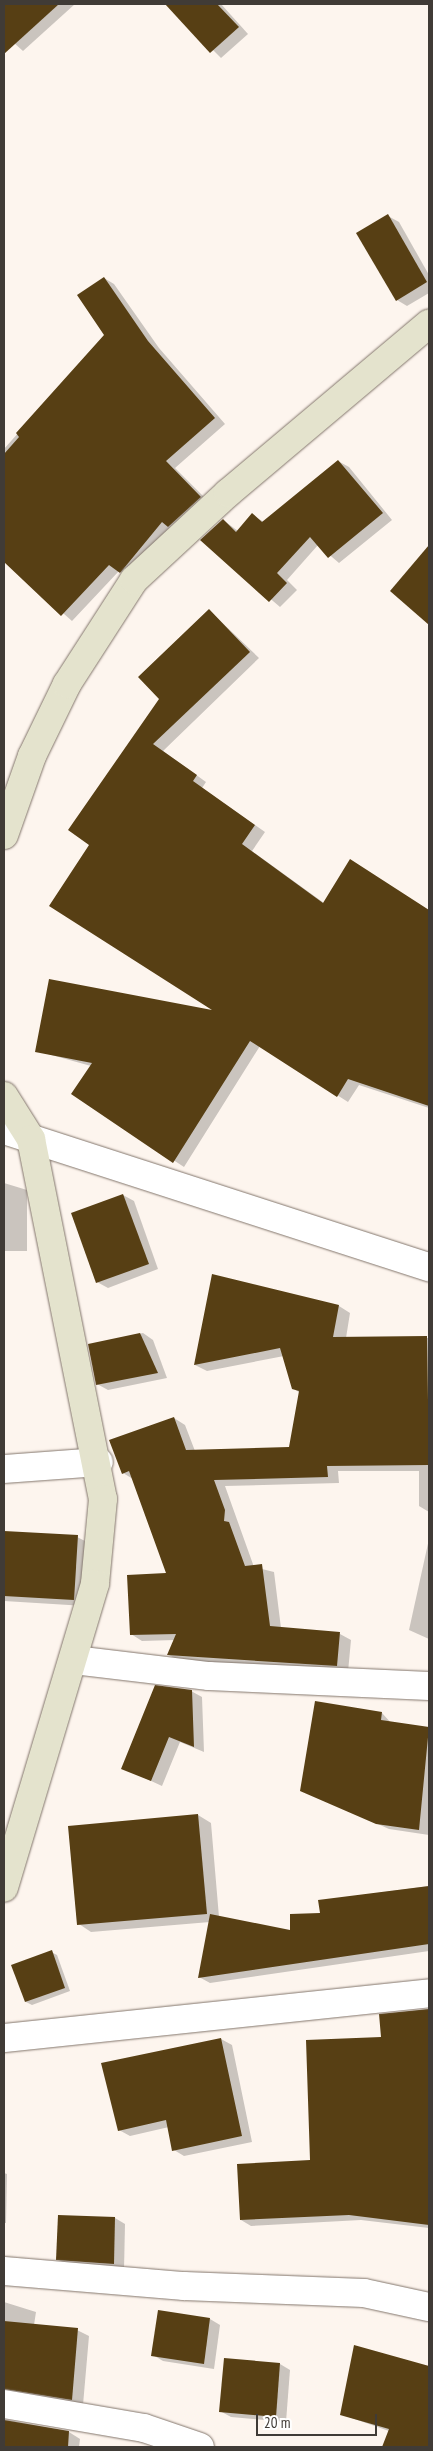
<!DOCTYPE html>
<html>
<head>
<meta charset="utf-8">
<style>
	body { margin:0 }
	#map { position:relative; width:433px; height:2451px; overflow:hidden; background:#fdf5ee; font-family:"PT Sans Narrow",sans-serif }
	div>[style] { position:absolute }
	.shadow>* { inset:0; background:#0003 }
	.building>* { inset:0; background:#573f14 }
	.roads { filter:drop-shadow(0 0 1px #83766c) drop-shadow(0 0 1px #83766c) }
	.street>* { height:28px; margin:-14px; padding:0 14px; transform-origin:14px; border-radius:14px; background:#fff }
	.secondary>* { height:28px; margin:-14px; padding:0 14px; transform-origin:14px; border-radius:14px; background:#e4e3cd }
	span { translate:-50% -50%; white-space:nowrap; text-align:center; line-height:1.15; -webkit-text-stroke:5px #fff; paint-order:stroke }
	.frame { position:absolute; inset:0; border:5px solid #403b36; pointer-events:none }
	.scale { position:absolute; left:256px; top:2414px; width:121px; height:22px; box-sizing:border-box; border:2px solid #403b36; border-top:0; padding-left:6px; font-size:15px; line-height:18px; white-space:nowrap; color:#403b36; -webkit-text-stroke:4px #fff; paint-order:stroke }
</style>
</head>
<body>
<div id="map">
	<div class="shadow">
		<div style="clip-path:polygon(4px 4px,75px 4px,23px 51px,4px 34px)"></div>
		<div style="clip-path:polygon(174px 4px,221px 4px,248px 34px,221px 58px,170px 7px)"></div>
		<div style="clip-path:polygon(388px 216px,399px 222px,429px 275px,429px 293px,407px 306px,397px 300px)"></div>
		<div style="clip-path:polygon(104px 278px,114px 284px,159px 348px,225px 424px,175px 468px,210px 503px,131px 578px,119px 571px,72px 621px,4px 561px,4px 449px,105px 335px)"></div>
		<div style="clip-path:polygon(338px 461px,349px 467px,392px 520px,339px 563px,318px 545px,287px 580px,297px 590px,280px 607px,202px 540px,223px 520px,238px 531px,252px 515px,264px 522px)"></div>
		<div style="clip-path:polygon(421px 556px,429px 561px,429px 622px,424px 619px)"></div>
		<div style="clip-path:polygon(209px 610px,259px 658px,163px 751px,206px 782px,202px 788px,265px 832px,252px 851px,324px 903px,361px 867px,429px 911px,429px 1108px,359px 1085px,348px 1102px,260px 1046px,184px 1167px,73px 1094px,91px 1066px,37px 1051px,218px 1013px,90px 844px,160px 699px)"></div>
		<div style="clip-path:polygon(4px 1183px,27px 1190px,27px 1251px,4px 1251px)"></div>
		<div style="clip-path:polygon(123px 1195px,134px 1201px,158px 1269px,108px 1288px,97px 1282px)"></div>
		<div style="clip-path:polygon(213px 1276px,339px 1306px,350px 1313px,346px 1338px,429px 1338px,429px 1512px,419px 1506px,419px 1471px,338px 1471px,339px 1483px,225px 1486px,254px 1567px,274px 1572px,281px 1628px,340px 1634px,351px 1640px,348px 1672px,180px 1661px,169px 1655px,175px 1640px,142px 1641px,131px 1634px,167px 1574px,133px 1479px,123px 1473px,174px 1418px,185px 1425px,195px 1451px,290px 1448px,300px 1393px,293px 1388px,284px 1356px,207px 1371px,195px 1365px)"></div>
		<div style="clip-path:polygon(143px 1333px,153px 1340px,167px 1378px,108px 1390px,97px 1384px,89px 1345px)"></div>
		<div style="clip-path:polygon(4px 1532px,77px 1537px,89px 1543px,85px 1606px,4px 1601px)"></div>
		<div style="clip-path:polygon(429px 1539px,429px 1639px,409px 1630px)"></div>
		<div style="clip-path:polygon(191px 1691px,202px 1697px,204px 1752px,180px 1742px,162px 1786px,123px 1768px)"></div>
		<div style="clip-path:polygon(382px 1713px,392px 1724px,429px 1730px,429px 1835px,389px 1829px,302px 1790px)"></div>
		<div style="clip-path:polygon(198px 1815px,211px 1823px,219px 1917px,291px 1932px,321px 1914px,319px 1901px,429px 1886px,429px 1951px,210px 1983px,199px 1977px,210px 1922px,91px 1932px,79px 1924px,70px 1827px)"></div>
		<div style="clip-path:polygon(51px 1952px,57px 1955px,70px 1991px,32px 2005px,26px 2002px)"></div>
		<div style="clip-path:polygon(429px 2009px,429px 2228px,361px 2220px,251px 2226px,241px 2220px,312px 2161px,382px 2039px,380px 2015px)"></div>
		<div style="clip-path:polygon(221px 2039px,232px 2045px,252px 2142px,184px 2156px,174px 2150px,169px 2127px,130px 2136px,119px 2130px)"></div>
		<div style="clip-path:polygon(4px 2173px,7px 2174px,6px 2223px,4px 2223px)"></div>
		<div style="clip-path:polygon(115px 2218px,125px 2224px,124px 2270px,68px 2265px,57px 2259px)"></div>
		<div style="clip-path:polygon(4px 2302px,36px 2312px,34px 2325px,77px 2330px,89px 2336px,83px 2405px,4px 2403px)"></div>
		<div style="clip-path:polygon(210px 2319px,220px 2325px,214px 2369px,163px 2361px,153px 2355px)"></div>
		<div style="clip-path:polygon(364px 2349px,429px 2367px,429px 2447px,384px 2447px,389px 2431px,346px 2416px)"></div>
		<div style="clip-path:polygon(225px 2359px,280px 2364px,290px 2370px,286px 2422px,231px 2417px,220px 2411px)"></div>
		<div style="clip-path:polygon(4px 2419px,69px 2432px,80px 2439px,79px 2447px,4px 2447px)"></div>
	</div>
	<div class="building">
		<div style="clip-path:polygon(4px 4px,59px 4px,4px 54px)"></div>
		<div style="clip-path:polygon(165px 4px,217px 4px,239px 27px,210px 53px)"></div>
		<div style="clip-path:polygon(388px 214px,427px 282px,396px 301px,356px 233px)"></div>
		<div style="clip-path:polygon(104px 277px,148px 341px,215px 418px,166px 461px,201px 497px,168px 527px,162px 522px,120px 573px,109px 565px,61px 616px,4px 562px,4px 454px,19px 437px,16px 433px,104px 335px,77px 295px)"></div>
		<div style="clip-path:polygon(338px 460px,383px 513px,328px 558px,310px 537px,277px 573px,287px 583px,269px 602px,200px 540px,223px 519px,236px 532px,252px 513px,262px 522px)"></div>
		<div style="clip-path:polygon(429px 545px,429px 625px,390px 591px)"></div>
		<div style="clip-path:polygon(209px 609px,250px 652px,153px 744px,197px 775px,193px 781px,255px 825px,242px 844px,323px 903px,350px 859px,429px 910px,429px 1106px,348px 1079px,337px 1097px,250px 1041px,173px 1163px,71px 1094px,92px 1063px,35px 1052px,49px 979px,212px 1010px,49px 906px,89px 845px,68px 830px,159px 699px,138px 677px)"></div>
		<div style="clip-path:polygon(123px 1194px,149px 1264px,96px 1283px,71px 1213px)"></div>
		<div style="clip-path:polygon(212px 1274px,339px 1305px,333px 1337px,427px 1336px,429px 1465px,327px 1466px,328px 1477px,214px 1480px,225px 1510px,224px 1521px,229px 1522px,245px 1566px,262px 1564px,270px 1626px,340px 1632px,337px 1666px,167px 1655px,176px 1634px,130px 1635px,127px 1575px,166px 1573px,129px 1471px,122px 1474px,109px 1440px,174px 1417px,186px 1450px,289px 1447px,299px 1391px,292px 1389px,280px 1348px,194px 1365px)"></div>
		<div style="clip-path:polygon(140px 1333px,158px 1373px,96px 1385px,88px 1344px)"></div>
		<div style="clip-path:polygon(4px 1531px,78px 1535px,74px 1600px,4px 1596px)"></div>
		<div style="clip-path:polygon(155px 1685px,192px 1690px,194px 1747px,169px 1737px,151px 1781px,121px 1769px)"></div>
		<div style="clip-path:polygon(315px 1701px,382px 1712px,381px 1720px,429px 1727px,419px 1830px,376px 1824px,300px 1791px)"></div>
		<div style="clip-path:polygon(198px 1814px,207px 1914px,77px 1925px,68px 1826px)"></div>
		<div style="clip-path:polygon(429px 1886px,429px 1944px,198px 1978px,210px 1914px,290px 1930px,290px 1914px,320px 1913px,318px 1900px)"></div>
		<div style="clip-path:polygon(52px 1950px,65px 1988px,25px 2002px,11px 1965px)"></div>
		<div style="clip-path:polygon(429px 2009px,429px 2225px,349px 2215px,240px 2220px,237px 2164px,310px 2160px,306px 2040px,381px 2037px,379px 2014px)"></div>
		<div style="clip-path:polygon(221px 2038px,242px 2136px,172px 2151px,166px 2120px,118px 2131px,101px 2063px)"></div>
		<div style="clip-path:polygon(58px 2215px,115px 2217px,114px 2264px,56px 2260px)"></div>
		<div style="clip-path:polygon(158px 2310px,210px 2318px,204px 2364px,151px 2356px)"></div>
		<div style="clip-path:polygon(4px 2321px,78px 2328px,72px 2400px,4px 2389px)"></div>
		<div style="clip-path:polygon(354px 2345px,429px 2366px,429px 2447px,382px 2447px,389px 2429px,340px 2415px)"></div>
		<div style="clip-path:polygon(224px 2358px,280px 2363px,276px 2417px,219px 2412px)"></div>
		<div style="clip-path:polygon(4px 2420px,69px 2431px,68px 2447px,4px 2447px)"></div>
	</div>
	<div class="roads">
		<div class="street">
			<div style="left:4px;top:1130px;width:447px;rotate:17.9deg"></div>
			<div style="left:4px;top:1469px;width:95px;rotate:-4.2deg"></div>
			<div style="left:74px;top:1660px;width:136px;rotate:6.8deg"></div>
			<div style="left:209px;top:1676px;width:220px;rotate:2.6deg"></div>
			<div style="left:4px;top:2038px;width:427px;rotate:-6deg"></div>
			<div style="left:4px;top:2271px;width:181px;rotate:4.8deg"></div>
			<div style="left:184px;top:2286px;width:180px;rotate:2.2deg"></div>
			<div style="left:364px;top:2293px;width:66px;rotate:12.2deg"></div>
			<div style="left:4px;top:2404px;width:142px;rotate:9.7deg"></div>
			<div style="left:144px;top:2428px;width:59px;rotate:18.7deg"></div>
		</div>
		<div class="secondary">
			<div style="left:4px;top:835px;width:84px;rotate:-70.5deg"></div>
			<div style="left:32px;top:756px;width:80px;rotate:-64.1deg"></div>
			<div style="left:67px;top:684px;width:124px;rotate:-57.2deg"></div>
			<div style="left:134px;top:580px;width:128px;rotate:-42.8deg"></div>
			<div style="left:228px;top:493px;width:263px;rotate:-40.1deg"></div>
			<div style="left:4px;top:1096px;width:51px;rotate:57.9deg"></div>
			<div style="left:31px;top:1139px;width:367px;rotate:78.7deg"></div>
			<div style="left:103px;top:1499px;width:85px;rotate:95.4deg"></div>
			<div style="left:95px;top:1584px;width:317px;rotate:106.7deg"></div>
		</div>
	</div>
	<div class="frame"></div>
	<div class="scale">20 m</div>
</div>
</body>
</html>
